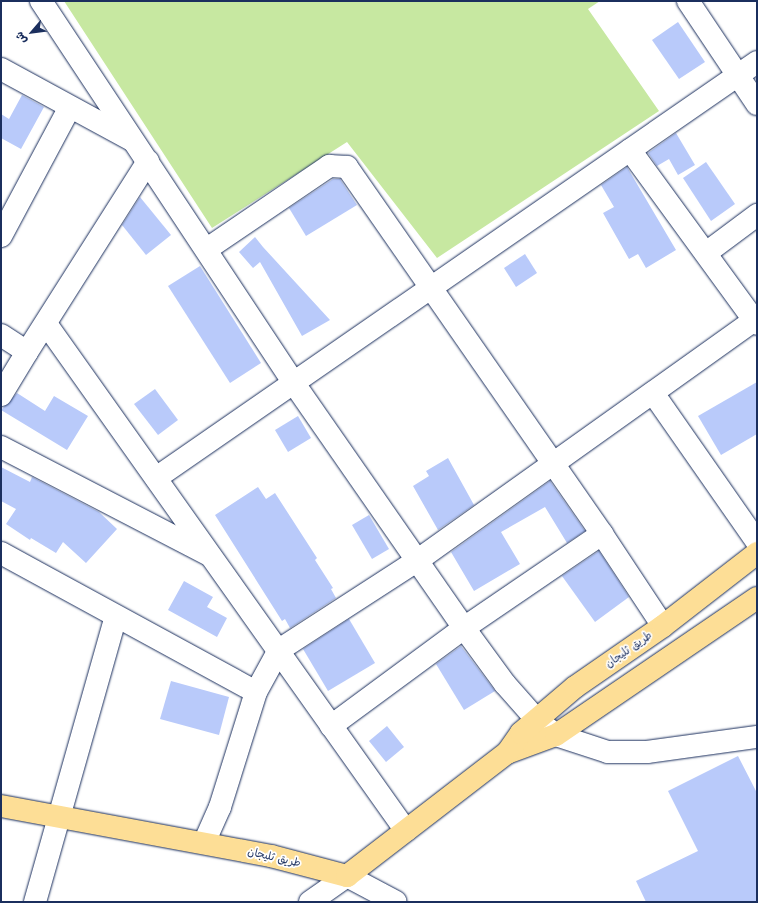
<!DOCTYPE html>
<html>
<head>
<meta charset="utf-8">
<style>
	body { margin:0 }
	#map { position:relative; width:758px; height:903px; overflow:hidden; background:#fff; font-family:"Comic Neue","Playpen Sans Arabic",sans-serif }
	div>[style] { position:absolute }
	.green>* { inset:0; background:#c7e8a1 }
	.building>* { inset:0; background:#b9cafa }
	.roads { filter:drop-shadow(0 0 1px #1b2f5e) drop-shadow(0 0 1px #1b2f5e) }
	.minor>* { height:22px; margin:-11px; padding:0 11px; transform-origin:11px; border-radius:11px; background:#fff }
	.tertiary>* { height:22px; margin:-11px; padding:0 11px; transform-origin:11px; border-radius:11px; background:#fff }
	.primary>* { height:22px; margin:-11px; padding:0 11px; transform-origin:11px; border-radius:11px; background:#fdde96 }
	span { translate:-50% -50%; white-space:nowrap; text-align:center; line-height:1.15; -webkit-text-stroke:3.5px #fff; paint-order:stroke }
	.street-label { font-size:11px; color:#1b2f5e }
	.frame { position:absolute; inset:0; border:2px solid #1b2f5e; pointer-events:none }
	.north { position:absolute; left:12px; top:12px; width:40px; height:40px; -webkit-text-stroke:3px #fff; paint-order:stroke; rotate:242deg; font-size:11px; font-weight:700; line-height:16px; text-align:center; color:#1b2f5e }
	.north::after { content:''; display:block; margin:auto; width:14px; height:18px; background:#1b2f5e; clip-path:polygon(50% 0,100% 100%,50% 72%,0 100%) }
</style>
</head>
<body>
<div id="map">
	<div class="green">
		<div style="clip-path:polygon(64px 1px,600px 1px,588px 9px,659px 111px,437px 258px,347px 142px,212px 228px)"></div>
	</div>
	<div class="building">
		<div style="clip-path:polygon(678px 22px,705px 62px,679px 79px,652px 40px)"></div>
		<div style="clip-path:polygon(22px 95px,44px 107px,21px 149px,1px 138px,1px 114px,9px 119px)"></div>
		<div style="clip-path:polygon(676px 133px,695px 165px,678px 175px,669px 159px,657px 166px,648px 153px)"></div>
		<div style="clip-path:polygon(706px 162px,735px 204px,711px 221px,683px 178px)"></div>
		<div style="clip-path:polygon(627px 167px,676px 250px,646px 268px,638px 254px,629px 259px,603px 213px,614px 207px,601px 185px)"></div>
		<div style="clip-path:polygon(333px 179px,340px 179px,357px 205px,306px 236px,289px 208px)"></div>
		<div style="clip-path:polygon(140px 197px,171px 235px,146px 255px,122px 225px)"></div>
		<div style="clip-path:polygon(255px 237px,263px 247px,330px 320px,302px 336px,260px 262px,253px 268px,239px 252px)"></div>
		<div style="clip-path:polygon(525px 254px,537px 273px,516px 287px,504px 268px)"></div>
		<div style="clip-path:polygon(200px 266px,261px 363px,230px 383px,168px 286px)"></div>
		<div style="clip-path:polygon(757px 382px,757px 434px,721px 455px,698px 416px)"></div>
		<div style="clip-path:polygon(155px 389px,178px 420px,158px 435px,134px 404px)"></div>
		<div style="clip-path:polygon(17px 393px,45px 411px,54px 396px,88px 416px,67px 450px,1px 410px)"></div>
		<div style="clip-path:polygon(298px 416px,311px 438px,288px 452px,275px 430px)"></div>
		<div style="clip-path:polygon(448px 458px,474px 505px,438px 530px,413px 486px,429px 476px,426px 471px)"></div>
		<div style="clip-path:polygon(1px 467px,30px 482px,32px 477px,99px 512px,117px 529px,86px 563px,63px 542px,56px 553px,31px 538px,30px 540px,6px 524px,16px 509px,1px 501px)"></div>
		<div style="clip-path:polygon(550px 481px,585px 531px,567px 543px,545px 507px,501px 532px,520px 564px,474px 591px,451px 552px)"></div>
		<div style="clip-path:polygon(258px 487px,266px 499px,275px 493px,317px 558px,315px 560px,333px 588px,331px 589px,336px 598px,290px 628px,285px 619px,282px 621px,215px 515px)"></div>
		<div style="clip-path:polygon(369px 515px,389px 549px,372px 559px,352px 525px)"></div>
		<div style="clip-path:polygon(599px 551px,629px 597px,595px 622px,562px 576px)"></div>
		<div style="clip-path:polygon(184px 581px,213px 597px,207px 607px,227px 618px,217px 637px,168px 610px)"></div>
		<div style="clip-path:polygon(349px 619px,375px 663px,328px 691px,303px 649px)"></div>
		<div style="clip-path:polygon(461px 646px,495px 691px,464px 710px,436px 664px)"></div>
		<div style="clip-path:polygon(171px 681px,229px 697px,219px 735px,160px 719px)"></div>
		<div style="clip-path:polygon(387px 726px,404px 747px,386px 762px,369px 741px)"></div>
		<div style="clip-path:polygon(738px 756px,757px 793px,757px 902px,646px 902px,636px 881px,698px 851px,668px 791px)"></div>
	</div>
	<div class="roads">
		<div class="minor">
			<div style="left:41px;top:1px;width:457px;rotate:56.5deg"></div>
			<div style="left:293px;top:382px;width:300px;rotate:55.2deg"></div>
			<div style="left:464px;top:628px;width:69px;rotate:53.8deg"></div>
			<div style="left:505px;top:684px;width:47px;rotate:48.5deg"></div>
			<div style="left:688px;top:1px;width:124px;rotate:56.2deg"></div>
			<div style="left:1px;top:69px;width:149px;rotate:28.5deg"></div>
			<div style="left:630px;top:150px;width:215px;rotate:53.9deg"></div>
			<div style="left:1px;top:236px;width:146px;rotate:-61.9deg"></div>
			<div style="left:207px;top:249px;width:148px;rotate:-34.2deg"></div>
			<div style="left:329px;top:166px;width:18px;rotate:3deg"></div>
			<div style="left:347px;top:167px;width:447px;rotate:55.2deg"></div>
			<div style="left:602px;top:534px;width:110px;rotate:56.5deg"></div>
			<div style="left:706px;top:253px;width:64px;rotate:-36.7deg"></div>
			<div style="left:47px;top:325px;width:620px;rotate:54.64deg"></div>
			<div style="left:1px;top:335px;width:31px;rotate:33deg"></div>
			<div style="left:27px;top:352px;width:226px;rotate:-57.6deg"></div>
			<div style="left:653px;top:393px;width:182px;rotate:55.1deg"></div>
			<div style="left:1px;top:395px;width:50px;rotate:-58.8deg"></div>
			<div style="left:1px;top:447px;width:234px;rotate:27.4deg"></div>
			<div style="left:156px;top:478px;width:731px;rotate:-34.69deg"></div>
			<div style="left:1px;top:553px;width:290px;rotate:28.6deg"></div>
			<div style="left:256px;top:692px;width:121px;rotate:107.4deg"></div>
			<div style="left:220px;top:807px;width:39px;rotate:114deg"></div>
			<div style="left:256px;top:692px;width:48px;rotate:-61.3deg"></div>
			<div style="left:279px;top:650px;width:166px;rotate:-32.9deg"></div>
			<div style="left:418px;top:560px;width:413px;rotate:-35.5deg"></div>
			<div style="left:331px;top:726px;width:165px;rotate:-36.4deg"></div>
			<div style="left:464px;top:628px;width:167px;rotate:-34.3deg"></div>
			<div style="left:35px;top:902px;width:297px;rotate:-74.2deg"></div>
			<div style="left:310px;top:902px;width:45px;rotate:-35.1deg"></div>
			<div style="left:347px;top:876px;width:55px;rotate:28deg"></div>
		</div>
		<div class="tertiary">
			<div style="left:536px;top:719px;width:26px;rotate:39deg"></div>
			<div style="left:556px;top:735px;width:55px;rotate:18.1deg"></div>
			<div style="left:608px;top:752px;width:39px"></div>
			<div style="left:647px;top:752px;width:111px;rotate:-7.8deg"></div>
		</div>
		<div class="primary">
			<div style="left:507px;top:753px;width:52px;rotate:-20.2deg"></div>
			<div style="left:556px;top:735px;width:243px;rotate:-34.3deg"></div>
			<div style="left:1px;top:806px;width:275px;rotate:10.5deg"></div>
			<div style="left:271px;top:856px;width:79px;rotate:14.7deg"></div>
			<div style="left:347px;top:876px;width:202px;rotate:-37.6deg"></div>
			<div style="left:507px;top:753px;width:24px;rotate:-55deg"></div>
			<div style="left:521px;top:733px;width:71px;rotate:-40.4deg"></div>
			<div style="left:575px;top:687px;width:107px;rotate:-34.7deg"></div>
			<div style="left:663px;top:626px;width:119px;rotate:-37.8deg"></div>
		</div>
	</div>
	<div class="street-label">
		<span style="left:629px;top:650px;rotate:-35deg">طريق ثليجان</span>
		<span style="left:274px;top:858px;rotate:13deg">طريق ثليجان</span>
	</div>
	<div class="frame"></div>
	<div class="north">ش</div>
</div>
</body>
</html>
